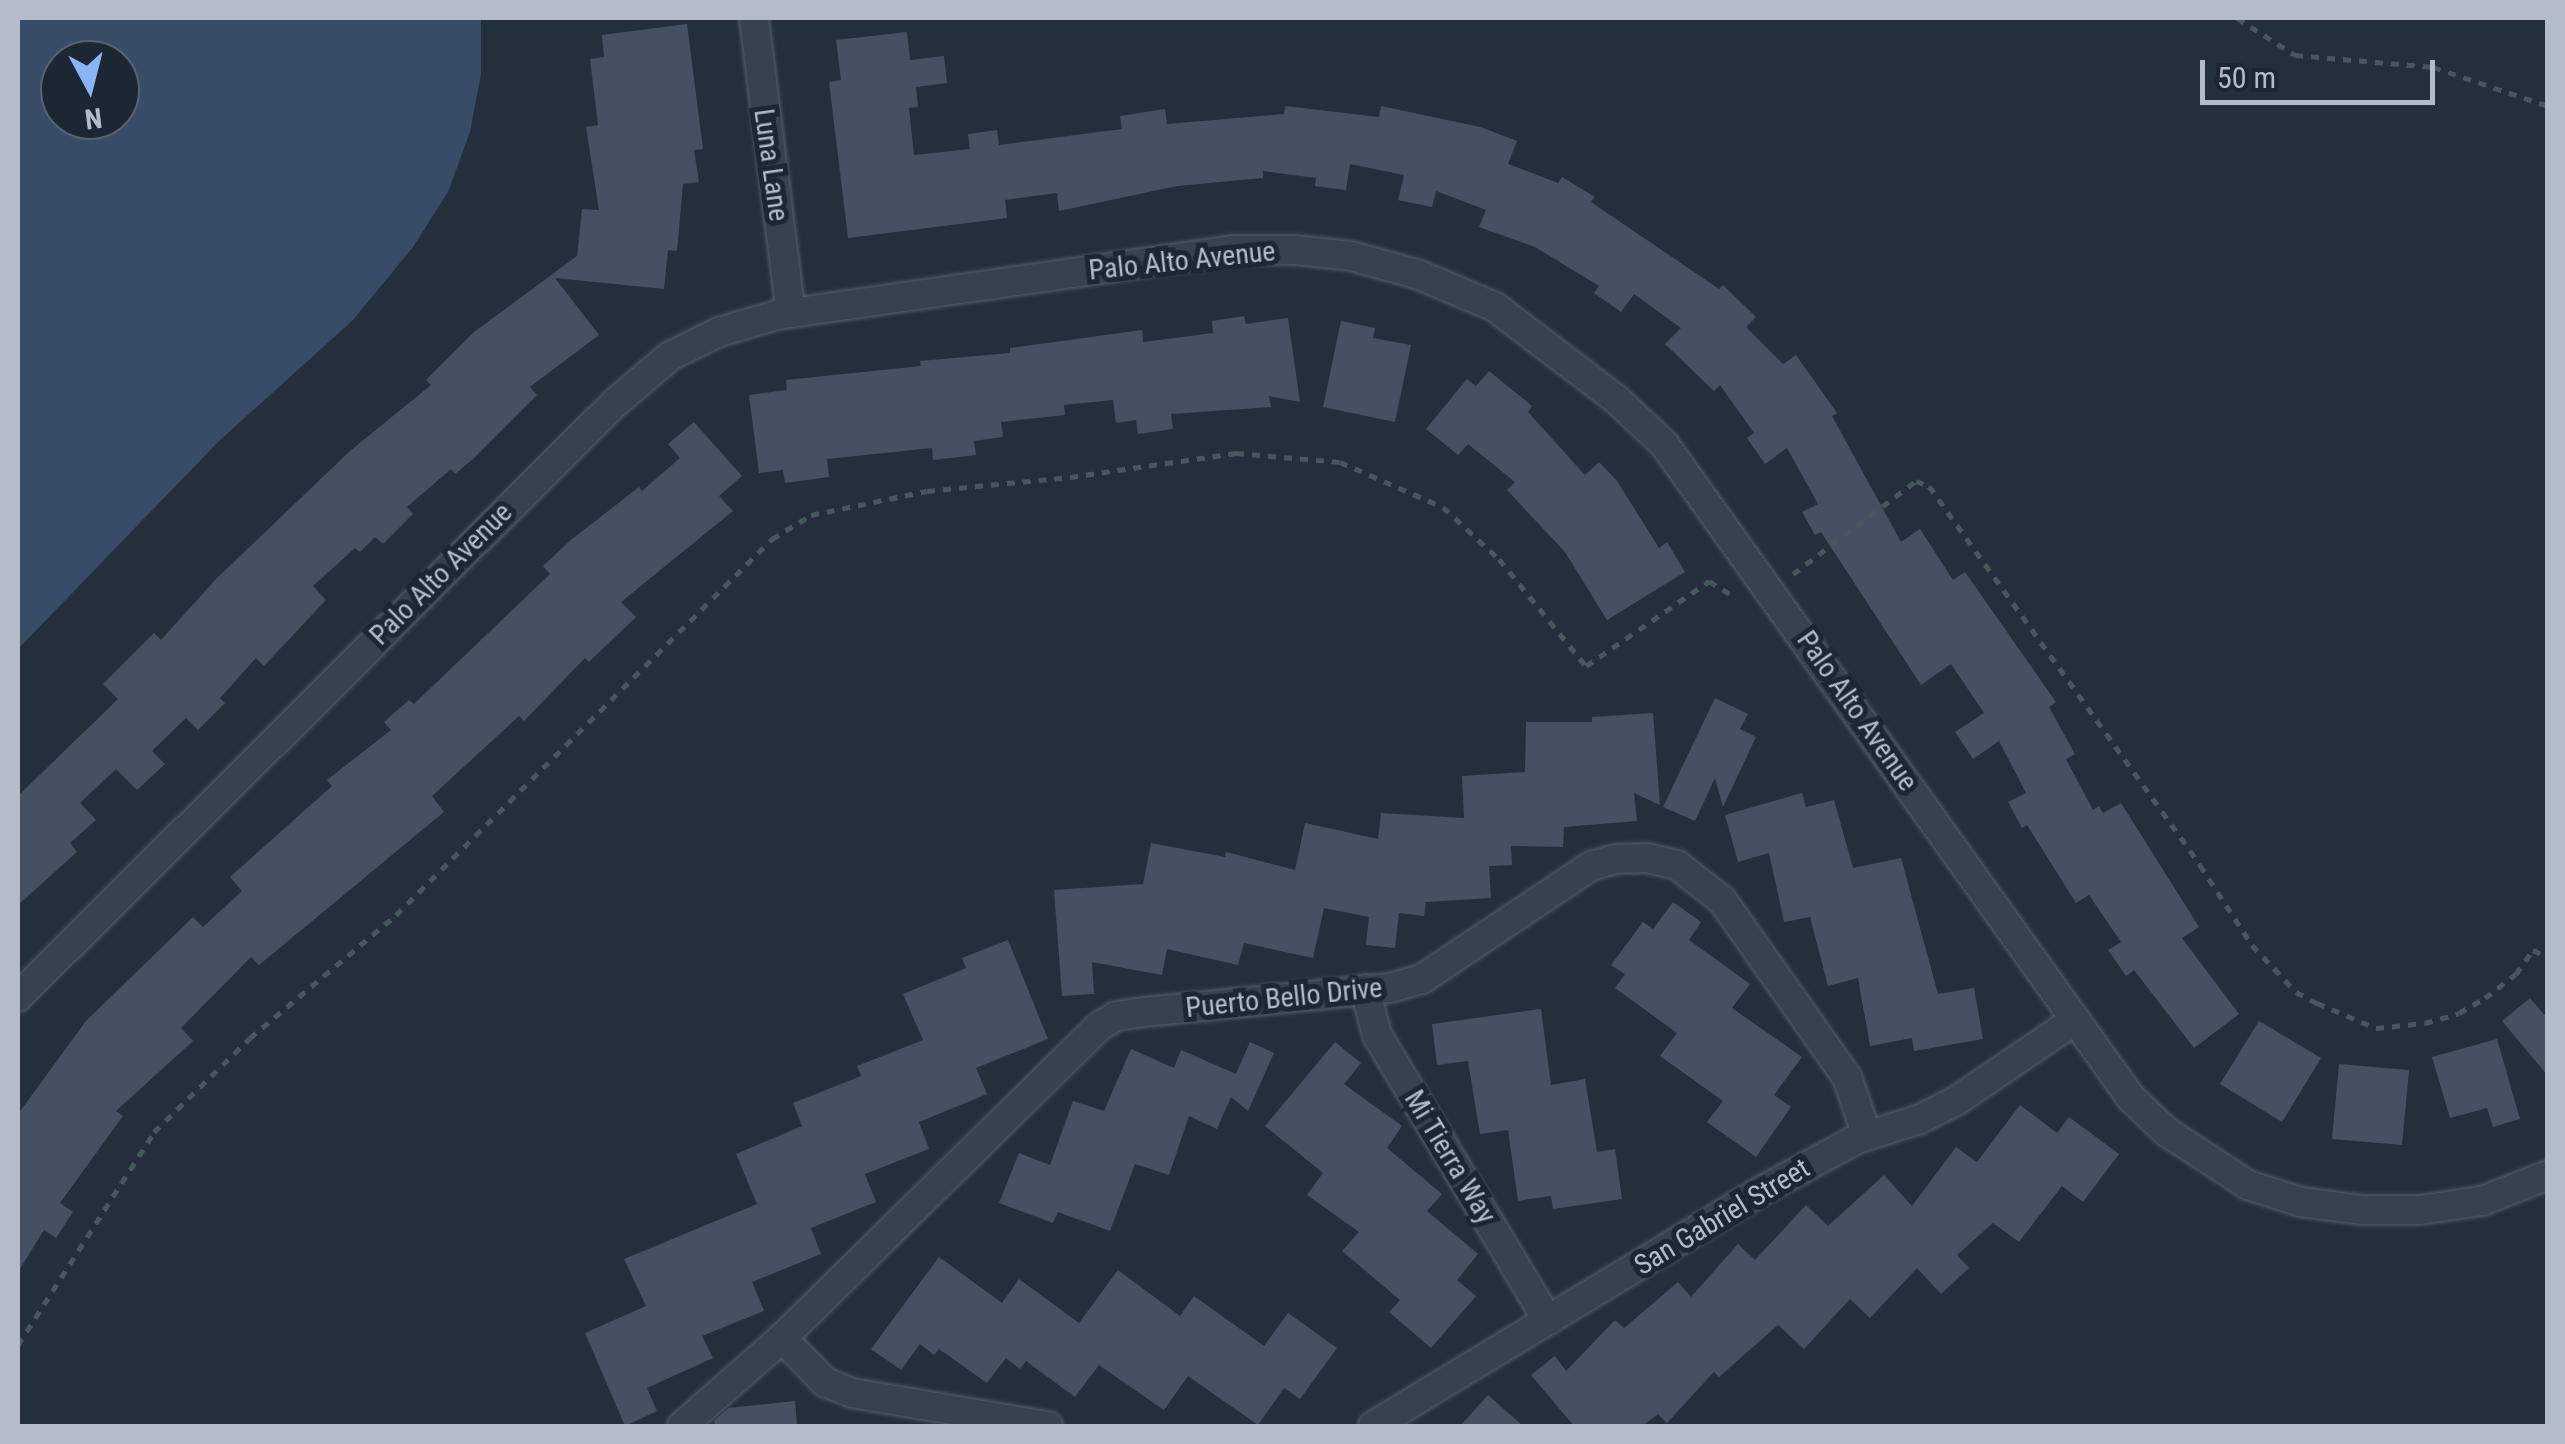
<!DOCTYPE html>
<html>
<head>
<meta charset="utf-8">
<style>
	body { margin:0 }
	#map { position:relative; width:2565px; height:1444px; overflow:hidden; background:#242f3e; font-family:"Roboto Condensed",sans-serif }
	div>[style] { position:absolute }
	.water>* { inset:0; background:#394c67 }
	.building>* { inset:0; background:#455162 }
	.path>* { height:5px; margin-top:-2.5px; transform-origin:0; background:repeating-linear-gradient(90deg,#44595c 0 8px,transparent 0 16px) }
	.roads { filter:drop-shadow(0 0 2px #565f6c) drop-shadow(0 0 2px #565f6c) }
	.minor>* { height:28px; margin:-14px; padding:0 14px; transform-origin:14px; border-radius:14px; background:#38414e }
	span { translate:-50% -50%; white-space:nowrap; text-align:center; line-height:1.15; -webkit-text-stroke:10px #1d2633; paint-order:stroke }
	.street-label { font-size:28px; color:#b4bcc9 }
	.frame { position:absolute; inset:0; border:20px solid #b4bcc9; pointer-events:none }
	.north { position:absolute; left:40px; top:40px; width:100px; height:100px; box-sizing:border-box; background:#1d2633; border:2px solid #59626f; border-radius:50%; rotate:173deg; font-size:28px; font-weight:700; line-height:40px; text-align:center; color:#b4bcc9 }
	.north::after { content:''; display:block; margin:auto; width:35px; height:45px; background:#8ab4f8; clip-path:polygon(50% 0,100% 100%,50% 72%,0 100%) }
	.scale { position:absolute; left:2200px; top:60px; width:235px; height:45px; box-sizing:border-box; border:5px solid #b4bcc9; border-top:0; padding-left:12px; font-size:30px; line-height:35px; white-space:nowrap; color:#b4bcc9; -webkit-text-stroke:8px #1d2633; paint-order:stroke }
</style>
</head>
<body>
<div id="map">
	<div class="water">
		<div style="clip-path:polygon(evenodd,18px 18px,481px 18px,481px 74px,470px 132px,448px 192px,413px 247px,353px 320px,219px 441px,18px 649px,18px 18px,60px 60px,120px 60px,120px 120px,60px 120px,60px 60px)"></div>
	</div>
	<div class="building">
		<div style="clip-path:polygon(687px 24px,703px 149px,694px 150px,699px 182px,683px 184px,677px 251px,668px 250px,664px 289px,555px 278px,599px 335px,530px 387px,537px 395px,473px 459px,455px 474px,451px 469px,407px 507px,413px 514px,383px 544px,375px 537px,360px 552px,355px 548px,313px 586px,326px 600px,264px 666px,256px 658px,220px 698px,225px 703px,198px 730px,186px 718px,152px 751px,165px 764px,137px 790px,116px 769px,80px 803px,96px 820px,70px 843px,77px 852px,18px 905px,18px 796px,118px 699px,103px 684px,154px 633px,161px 640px,216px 579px,350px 451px,431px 385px,426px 380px,474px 332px,577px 256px,582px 209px,599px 210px,586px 127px,598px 125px,590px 59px,604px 57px,602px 35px)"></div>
		<div style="clip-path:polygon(907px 32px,910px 60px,944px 56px,947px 83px,916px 87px,918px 107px,909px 108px,914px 155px,970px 149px,968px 134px,997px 130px,999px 145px,1122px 129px,1120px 116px,1165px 109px,1167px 124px,1284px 114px,1285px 106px,1379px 117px,1381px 106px,1480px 127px,1517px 141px,1508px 164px,1558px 183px,1562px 177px,1595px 197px,1591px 202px,1719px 289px,1723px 285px,1756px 317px,1746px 327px,1783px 364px,1796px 355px,1837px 413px,1832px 416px,1901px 542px,1920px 529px,1953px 580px,1965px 572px,2056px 702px,2049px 707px,2075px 754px,2066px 759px,2093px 810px,2099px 806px,2103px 813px,2121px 803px,2199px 927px,2182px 938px,2239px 1014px,2194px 1048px,2134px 970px,2126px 976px,2108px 950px,2121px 942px,2089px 895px,2076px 903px,2027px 825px,2022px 828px,2008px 802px,2026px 793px,1999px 741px,1973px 759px,1955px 732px,1984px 713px,1951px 664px,1921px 685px,1821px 532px,1815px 535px,1802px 512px,1818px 504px,1787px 448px,1765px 464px,1747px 438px,1754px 433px,1720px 385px,1714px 391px,1665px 344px,1681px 328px,1634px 294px,1621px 312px,1594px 293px,1599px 286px,1535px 247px,1479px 227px,1486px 210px,1436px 191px,1432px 207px,1398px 200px,1404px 175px,1350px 164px,1346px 190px,1315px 186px,1316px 178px,1263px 171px,1263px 178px,1177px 186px,1059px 211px,1057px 193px,1005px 200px,1007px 218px,848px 238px,829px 82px,841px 80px,836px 40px)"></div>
		<div style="clip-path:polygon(1244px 316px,1246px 324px,1288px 318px,1300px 402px,1269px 396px,1271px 407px,1171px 414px,1173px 429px,1138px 434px,1136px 420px,1116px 423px,1113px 400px,1064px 405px,1065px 415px,1001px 422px,1003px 437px,974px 441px,976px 455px,933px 460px,932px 448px,827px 459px,829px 477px,785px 483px,783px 470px,759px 473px,749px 395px,787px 390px,786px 380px,921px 366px,920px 361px,1010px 353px,1010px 348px,1142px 330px,1143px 342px,1213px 333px,1212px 321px)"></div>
		<div style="clip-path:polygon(1341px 321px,1375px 328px,1373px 338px,1411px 345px,1395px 422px,1323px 407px)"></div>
		<div style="clip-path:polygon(1489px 371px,1532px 406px,1528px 412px,1585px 475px,1599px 462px,1617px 481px,1659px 548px,1667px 542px,1685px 572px,1607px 620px,1565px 552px,1507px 490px,1515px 482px,1468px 444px,1458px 455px,1426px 429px,1467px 379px,1476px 386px)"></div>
		<div style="clip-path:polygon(694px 422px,742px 476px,719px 496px,733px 511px,621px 602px,636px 617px,589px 662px,585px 658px,524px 721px,519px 716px,432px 796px,444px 812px,259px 965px,251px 957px,181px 1028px,193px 1041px,116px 1111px,123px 1116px,60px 1203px,73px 1212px,56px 1238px,44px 1230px,18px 1272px,18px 1114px,86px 1021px,193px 917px,203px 927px,242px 891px,230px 877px,332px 786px,327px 780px,391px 730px,384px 722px,409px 700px,414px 704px,550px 574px,543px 566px,571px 540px,639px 487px,642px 491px,680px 458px,668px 444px)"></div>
		<div style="clip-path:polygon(1715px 698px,1748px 714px,1740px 729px,1756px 737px,1723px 807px,1715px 778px,1695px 821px,1663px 807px)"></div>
		<div style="clip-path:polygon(1653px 713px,1660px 805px,1634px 793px,1637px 821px,1564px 827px,1563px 847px,1511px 846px,1512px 865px,1489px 866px,1491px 898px,1426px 902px,1424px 916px,1399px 913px,1395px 948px,1366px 945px,1369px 917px,1324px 908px,1313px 958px,1244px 943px,1238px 965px,1167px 949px,1162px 975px,1092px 962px,1094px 994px,1062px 996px,1054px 890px,1143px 884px,1151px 843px,1225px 857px,1226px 852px,1295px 870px,1305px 823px,1378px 839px,1381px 813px,1464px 818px,1462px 776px,1525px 772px,1526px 722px,1592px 722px,1592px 717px)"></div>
		<div style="clip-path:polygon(1802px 793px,1806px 807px,1834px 800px,1853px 868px,1901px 858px,1938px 994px,1974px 988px,1983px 1039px,1914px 1051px,1912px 1038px,1870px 1046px,1858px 978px,1828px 986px,1810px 917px,1784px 922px,1769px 853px,1738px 862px,1725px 815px)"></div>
		<div style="clip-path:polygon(1673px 902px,1701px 922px,1689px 940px,1750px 984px,1732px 1008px,1802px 1057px,1774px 1095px,1791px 1107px,1756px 1157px,1707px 1122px,1723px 1101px,1660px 1056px,1677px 1033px,1615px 988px,1625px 974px,1611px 965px,1643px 922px,1653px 929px)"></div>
		<div style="clip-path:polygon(1008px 940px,1048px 1039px,976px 1068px,987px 1094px,919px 1122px,929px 1149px,865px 1174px,876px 1202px,811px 1228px,821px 1254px,752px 1282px,764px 1311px,702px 1336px,713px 1358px,647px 1388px,657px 1411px,625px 1426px,585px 1333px,646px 1306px,624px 1259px,757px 1204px,736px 1154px,802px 1126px,793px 1103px,861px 1076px,857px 1066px,923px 1040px,903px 994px,966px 968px,962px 958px)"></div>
		<div style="clip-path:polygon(2530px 998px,2548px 1019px,2548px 1076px,2502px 1021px)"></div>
		<div style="clip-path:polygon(1541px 1009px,1551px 1085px,1585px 1079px,1597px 1152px,1615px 1149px,1622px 1199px,1553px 1209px,1551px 1196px,1518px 1201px,1508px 1130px,1480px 1134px,1468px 1061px,1437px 1065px,1432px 1024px)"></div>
		<div style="clip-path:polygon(2259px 1021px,2321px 1058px,2282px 1122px,2220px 1084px)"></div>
		<div style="clip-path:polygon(2497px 1039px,2520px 1119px,2493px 1127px,2487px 1108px,2450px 1118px,2432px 1057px)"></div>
		<div style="clip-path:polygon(1250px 1042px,1274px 1053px,1248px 1111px,1231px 1097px,1217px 1129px,1189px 1116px,1169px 1175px,1135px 1164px,1110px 1231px,1058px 1212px,1053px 1223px,999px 1203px,1019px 1153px,1050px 1165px,1073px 1101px,1104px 1111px,1131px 1049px,1174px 1068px,1181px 1050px,1236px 1074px)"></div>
		<div style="clip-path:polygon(1335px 1042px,1361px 1063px,1344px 1084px,1402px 1126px,1387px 1148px,1442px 1194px,1427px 1211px,1478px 1254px,1457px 1280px,1476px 1296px,1431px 1348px,1389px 1312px,1400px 1300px,1342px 1251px,1359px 1232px,1307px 1195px,1323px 1173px,1265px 1126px)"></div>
		<div style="clip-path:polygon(2339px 1064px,2409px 1070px,2402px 1145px,2332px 1139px)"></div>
		<div style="clip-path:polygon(2020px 1105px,2057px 1133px,2069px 1117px,2119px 1154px,2083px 1202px,2062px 1186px,2019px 1242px,1993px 1223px,1957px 1255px,1969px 1268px,1941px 1294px,1917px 1268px,1870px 1318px,1850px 1299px,1804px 1349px,1778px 1325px,1719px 1377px,1714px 1372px,1667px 1423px,1658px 1414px,1642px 1426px,1574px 1426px,1531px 1375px,1555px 1356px,1566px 1371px,1615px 1320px,1624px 1328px,1678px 1282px,1691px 1297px,1738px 1244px,1755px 1260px,1806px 1205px,1828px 1226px,1884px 1175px,1912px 1206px,1956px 1147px,1977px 1162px)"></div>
		<div style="clip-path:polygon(939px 1257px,1002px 1303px,1019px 1279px,1079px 1323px,1118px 1270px,1180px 1316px,1194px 1296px,1264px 1346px,1288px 1313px,1337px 1348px,1300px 1399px,1284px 1388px,1258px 1425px,1188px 1376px,1164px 1410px,1099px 1365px,1075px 1397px,1026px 1361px,1020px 1369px,1006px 1358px,987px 1383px,939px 1349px,934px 1355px,920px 1344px,901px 1370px,871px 1349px)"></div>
		<div style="clip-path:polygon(1488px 1395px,1523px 1426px,1460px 1426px)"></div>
		<div style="clip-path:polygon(795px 1401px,797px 1426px,715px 1426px,714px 1421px,729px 1408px)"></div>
	</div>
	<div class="path">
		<div style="left:2237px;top:18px;width:69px;rotate:32.5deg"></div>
		<div style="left:2295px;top:55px;width:139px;rotate:5deg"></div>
		<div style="left:2433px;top:67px;width:121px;rotate:18.7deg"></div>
		<div style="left:1793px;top:574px;width:154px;rotate:-37.1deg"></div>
		<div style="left:1916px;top:481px;width:14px;rotate:21deg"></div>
		<div style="left:1929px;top:486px;width:466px;rotate:54.4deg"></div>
		<div style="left:2200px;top:865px;width:95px;rotate:57deg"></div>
		<div style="left:2252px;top:945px;width:64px;rotate:46.9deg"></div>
		<div style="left:2296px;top:992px;width:24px;rotate:28deg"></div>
		<div style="left:2317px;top:1003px;width:64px;rotate:23deg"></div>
		<div style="left:2376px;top:1028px;width:49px;rotate:-5.8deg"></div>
		<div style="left:2425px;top:1023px;width:35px;rotate:-16deg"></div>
		<div style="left:2459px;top:1013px;width:30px;rotate:-30deg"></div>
		<div style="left:2485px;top:998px;width:39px;rotate:-38deg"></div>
		<div style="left:2516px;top:974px;width:29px;rotate:-55deg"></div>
		<div style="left:2533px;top:950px;width:17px;rotate:25deg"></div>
		<div style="left:18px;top:1345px;width:253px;rotate:-57.4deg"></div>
		<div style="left:154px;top:1132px;width:134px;rotate:-44.4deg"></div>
		<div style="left:250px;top:1038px;width:191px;rotate:-40.1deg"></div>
		<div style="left:396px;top:915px;width:532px;rotate:-45deg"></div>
		<div style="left:772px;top:539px;width:46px;rotate:-31.6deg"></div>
		<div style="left:811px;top:515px;width:118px;rotate:-11.7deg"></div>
		<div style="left:927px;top:491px;width:144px;rotate:-5.6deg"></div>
		<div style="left:1070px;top:477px;width:168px;rotate:-8.2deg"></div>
		<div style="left:1236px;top:453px;width:104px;rotate:4.9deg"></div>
		<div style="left:1340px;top:462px;width:112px;rotate:23.6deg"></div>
		<div style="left:1443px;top:507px;width:76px;rotate:42.9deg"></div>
		<div style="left:1499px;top:559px;width:138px;rotate:50.9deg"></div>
		<div style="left:1586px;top:666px;width:150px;rotate:-34.6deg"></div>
		<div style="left:1709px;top:581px;width:32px;rotate:32deg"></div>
	</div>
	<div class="roads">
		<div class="minor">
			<div style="left:754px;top:18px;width:297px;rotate:82.9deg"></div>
			<div style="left:1365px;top:989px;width:48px;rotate:75.4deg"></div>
			<div style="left:1377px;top:1035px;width:333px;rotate:59.1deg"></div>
			<div style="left:18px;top:997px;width:842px;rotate:-44.86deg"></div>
			<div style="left:615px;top:403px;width:72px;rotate:-40.5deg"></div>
			<div style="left:670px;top:356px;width:55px;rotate:-26.1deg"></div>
			<div style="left:719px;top:332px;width:60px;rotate:-16.3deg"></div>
			<div style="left:777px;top:315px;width:459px;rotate:-8.1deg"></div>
			<div style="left:1231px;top:250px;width:64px"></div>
			<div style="left:1295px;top:250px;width:56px;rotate:6.1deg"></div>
			<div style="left:1351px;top:256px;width:68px;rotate:15.3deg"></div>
			<div style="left:1417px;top:274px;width:85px;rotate:22.9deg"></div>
			<div style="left:1495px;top:307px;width:153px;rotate:37.3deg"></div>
			<div style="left:1617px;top:400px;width:64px;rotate:43.1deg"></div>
			<div style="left:1664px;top:444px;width:804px;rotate:54.47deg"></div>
			<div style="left:2131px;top:1098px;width:50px;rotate:43.4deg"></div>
			<div style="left:2167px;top:1132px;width:97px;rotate:33.2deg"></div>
			<div style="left:2248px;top:1185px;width:56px;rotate:17.8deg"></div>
			<div style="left:2301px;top:1202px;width:63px;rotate:7.4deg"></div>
			<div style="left:2363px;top:1210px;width:56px"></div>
			<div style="left:2419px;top:1210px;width:64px;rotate:-8.1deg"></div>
			<div style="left:2482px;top:1201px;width:71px;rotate:-21.5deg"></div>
			<div style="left:782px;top:1338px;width:62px;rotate:45.7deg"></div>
			<div style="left:825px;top:1382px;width:29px;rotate:22deg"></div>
			<div style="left:852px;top:1393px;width:199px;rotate:9.6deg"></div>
			<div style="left:682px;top:1426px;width:133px;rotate:-41.3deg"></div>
			<div style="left:782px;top:1338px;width:443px;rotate:-44.5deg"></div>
			<div style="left:1098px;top:1027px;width:21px;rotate:-31deg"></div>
			<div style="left:1116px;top:1016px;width:28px;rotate:-8deg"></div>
			<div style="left:1144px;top:1012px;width:247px;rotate:-5.6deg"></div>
			<div style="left:1390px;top:988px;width:33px;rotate:-16deg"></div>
			<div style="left:1422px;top:979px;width:203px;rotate:-33.8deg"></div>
			<div style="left:1591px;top:866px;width:26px;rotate:-16deg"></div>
			<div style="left:1616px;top:859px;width:31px;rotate:-2deg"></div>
			<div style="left:1647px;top:858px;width:31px;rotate:13deg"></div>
			<div style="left:1677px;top:865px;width:57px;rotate:37.9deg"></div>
			<div style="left:1722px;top:900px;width:217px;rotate:54.8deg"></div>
			<div style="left:1847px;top:1077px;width:62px;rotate:71.3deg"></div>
			<div style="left:1373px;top:1426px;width:456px;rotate:-31.2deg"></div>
			<div style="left:1763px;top:1190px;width:107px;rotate:-28.5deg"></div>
			<div style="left:1857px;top:1139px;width:66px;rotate:-17.6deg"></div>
			<div style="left:1920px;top:1119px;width:40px;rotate:-26.6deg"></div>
			<div style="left:1956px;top:1101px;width:144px;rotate:-34.2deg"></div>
		</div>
	</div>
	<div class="street-label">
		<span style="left:771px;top:165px;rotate:82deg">Luna Lane</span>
		<span style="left:1182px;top:261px;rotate:-6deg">Palo Alto Avenue</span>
		<span style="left:441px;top:574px;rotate:-45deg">Palo Alto Avenue</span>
		<span style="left:1857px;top:711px;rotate:55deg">Palo Alto Avenue</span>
		<span style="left:1284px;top:998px;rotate:-6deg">Puerto Bello Drive</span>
		<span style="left:1450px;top:1157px;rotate:59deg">Mi Tierra Way</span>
		<span style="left:1722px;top:1217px;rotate:-31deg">San Gabriel Street</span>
	</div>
	<div class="frame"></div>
	<div class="north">N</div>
	<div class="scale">50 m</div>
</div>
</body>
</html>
